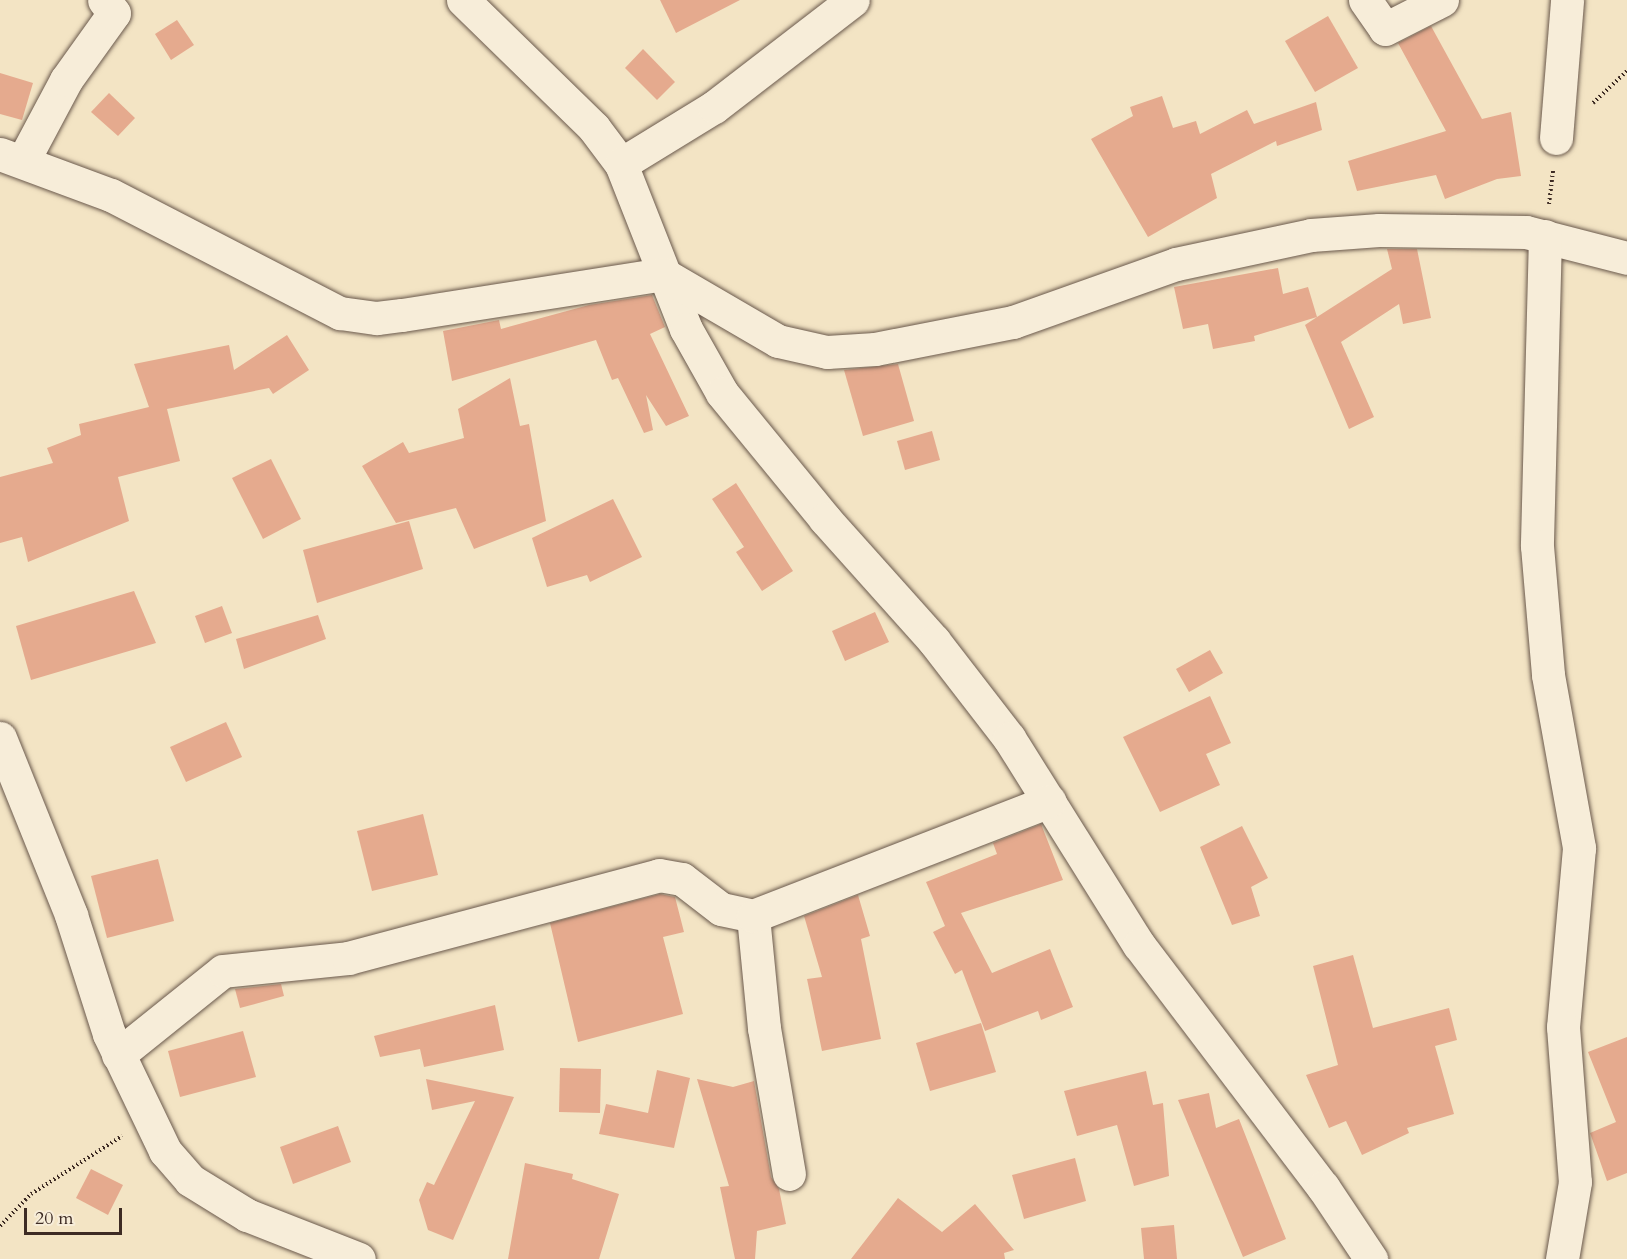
<!DOCTYPE html>
<html>
<head>
<meta charset="utf-8">
<style>
	body { margin:0 }
	#map { position:relative; width:1627px; height:1259px; overflow:hidden; background:#f3e4c4; font-family:Cardo,serif }
	div>[style] { position:absolute }
	.building>* { inset:0; background:#e5aa8e }
	.path>* { height:4px; margin-top:-2px; transform-origin:0; background:repeating-linear-gradient(90deg,#3d2b24 0 1.5px,transparent 0 4.5px) }
	.roads { filter:drop-shadow(0 0 2px #6a594c) drop-shadow(0 0 2px #6a594c) }
	.minor>* { height:33px; margin:-16.5px; padding:0 16.5px; transform-origin:16.5px; border-radius:16.5px; background:#f7edd9 }
	span { translate:-50% -50%; white-space:nowrap; text-align:center; line-height:1.15; -webkit-text-stroke:5px #f7edd9; paint-order:stroke }
	.scale { position:absolute; left:24px; top:1208px; width:98px; height:27px; box-sizing:border-box; border:3px solid #3d2b24; border-top:0; padding-left:8px; font-size:18px; line-height:21px; white-space:nowrap; color:#3d2b24; -webkit-text-stroke:4px #f7edd9; paint-order:stroke }
</style>
</head>
<body>
<div id="map">
	<div class="building">
		<div style="clip-path:polygon(660px 0,740px 0,676px 33px)"></div>
		<div style="clip-path:polygon(1328px 16px,1358px 68px,1315px 92px,1285px 41px)"></div>
		<div style="clip-path:polygon(177px 20px,194px 45px,171px 60px,155px 34px)"></div>
		<div style="clip-path:polygon(1431px 26px,1482px 119px,1511px 112px,1521px 176px,1497px 179px,1445px 199px,1436px 175px,1357px 191px,1348px 161px,1446px 131px,1398px 43px)"></div>
		<div style="clip-path:polygon(643px 49px,675px 82px,657px 100px,625px 68px)"></div>
		<div style="clip-path:polygon(0 73px,33px 83px,22px 120px,0 114px)"></div>
		<div style="clip-path:polygon(109px 93px,135px 118px,118px 136px,91px 112px)"></div>
		<div style="clip-path:polygon(1162px 96px,1173px 128px,1196px 121px,1200px 134px,1247px 110px,1254px 124px,1316px 102px,1322px 130px,1277px 146px,1276px 141px,1211px 174px,1217px 198px,1148px 237px,1091px 139px,1133px 116px,1130px 107px)"></div>
		<div style="clip-path:polygon(1387px 249px,1417px 249px,1431px 318px,1403px 324px,1399px 304px,1341px 342px,1374px 417px,1349px 429px,1305px 325px,1317px 317px,1254px 336px,1255px 341px,1213px 349px,1208px 324px,1183px 329px,1174px 287px,1278px 268px,1283px 294px,1308px 287px,1317px 317px,1392px 269px)"></div>
		<div style="clip-path:polygon(652px 295px,665px 327px,650px 334px,689px 416px,666px 426px,646px 395px,653px 430px,644px 433px,618px 378px,612px 380px,596px 340px,452px 381px,443px 331px,499px 320px,501px 329px,589px 305px)"></div>
		<div style="clip-path:polygon(287px 335px,309px 370px,273px 394px,269px 388px,167px 409px,180px 461px,118px 477px,129px 521px,28px 562px,22px 537px,0 543px,0 477px,53px 463px,47px 448px,81px 435px,79px 424px,149px 407px,134px 364px,229px 345px,234px 370px)"></div>
		<div style="clip-path:polygon(898px 364px,914px 421px,863px 436px,844px 370px)"></div>
		<div style="clip-path:polygon(510px 378px,520px 426px,529px 424px,546px 521px,474px 549px,456px 508px,396px 523px,362px 466px,403px 442px,409px 453px,464px 438px,458px 409px)"></div>
		<div style="clip-path:polygon(932px 431px,940px 460px,905px 470px,897px 441px)"></div>
		<div style="clip-path:polygon(271px 459px,301px 519px,263px 539px,232px 478px)"></div>
		<div style="clip-path:polygon(736px 483px,793px 571px,762px 591px,736px 552px,744px 547px,712px 499px)"></div>
		<div style="clip-path:polygon(613px 499px,642px 557px,590px 582px,587px 575px,547px 587px,532px 538px)"></div>
		<div style="clip-path:polygon(409px 521px,423px 569px,317px 603px,303px 550px)"></div>
		<div style="clip-path:polygon(134px 591px,156px 643px,31px 680px,16px 626px)"></div>
		<div style="clip-path:polygon(222px 606px,232px 633px,205px 643px,195px 616px)"></div>
		<div style="clip-path:polygon(875px 612px,889px 642px,845px 661px,832px 631px)"></div>
		<div style="clip-path:polygon(318px 615px,326px 639px,244px 669px,236px 639px)"></div>
		<div style="clip-path:polygon(1210px 650px,1223px 673px,1189px 692px,1176px 669px)"></div>
		<div style="clip-path:polygon(1210px 696px,1231px 743px,1206px 754px,1220px 785px,1160px 812px,1123px 737px)"></div>
		<div style="clip-path:polygon(226px 722px,242px 757px,186px 782px,170px 747px)"></div>
		<div style="clip-path:polygon(423px 814px,438px 875px,372px 891px,357px 831px)"></div>
		<div style="clip-path:polygon(1041px 824px,1063px 880px,961px 913px,992px 973px,1050px 949px,1073px 1007px,1041px 1020px,1038px 1011px,985px 1031px,962px 970px,955px 974px,933px 932px,945px 926px,926px 882px,997px 854px,993px 843px)"></div>
		<div style="clip-path:polygon(1242px 826px,1268px 878px,1251px 887px,1260px 916px,1232px 925px,1200px 847px)"></div>
		<div style="clip-path:polygon(158px 859px,174px 921px,107px 938px,91px 876px)"></div>
		<div style="clip-path:polygon(660px 894px,675px 897px,684px 932px,663px 937px,683px 1014px,578px 1042px,550px 923px)"></div>
		<div style="clip-path:polygon(858px 895px,870px 936px,861px 939px,881px 1039px,822px 1051px,807px 979px,822px 977px,804px 916px)"></div>
		<div style="clip-path:polygon(1353px 955px,1373px 1028px,1449px 1008px,1457px 1040px,1435px 1046px,1454px 1114px,1407px 1128px,1409px 1133px,1362px 1155px,1346px 1121px,1329px 1128px,1306px 1075px,1338px 1065px,1313px 966px)"></div>
		<div style="clip-path:polygon(281px 984px,284px 996px,240px 1008px,235px 989px)"></div>
		<div style="clip-path:polygon(495px 1005px,504px 1050px,424px 1067px,420px 1049px,380px 1057px,374px 1036px)"></div>
		<div style="clip-path:polygon(981px 1023px,996px 1072px,930px 1091px,916px 1043px)"></div>
		<div style="clip-path:polygon(243px 1031px,256px 1077px,180px 1097px,168px 1051px)"></div>
		<div style="clip-path:polygon(1627px 1037px,1627px 1173px,1607px 1181px,1590px 1133px,1616px 1122px,1588px 1052px)"></div>
		<div style="clip-path:polygon(560px 1068px,601px 1069px,600px 1113px,559px 1112px)"></div>
		<div style="clip-path:polygon(657px 1070px,690px 1078px,674px 1148px,599px 1134px,606px 1104px,648px 1113px)"></div>
		<div style="clip-path:polygon(1146px 1071px,1153px 1105px,1163px 1103px,1169px 1176px,1134px 1186px,1117px 1125px,1077px 1136px,1064px 1091px)"></div>
		<div style="clip-path:polygon(426px 1079px,514px 1097px,453px 1240px,428px 1230px,419px 1200px,427px 1182px,434px 1185px,475px 1101px,432px 1110px)"></div>
		<div style="clip-path:polygon(697px 1079px,733px 1087px,754px 1081px,771px 1177px,779px 1189px,786px 1224px,757px 1231px,755px 1259px,735px 1259px,720px 1187px,729px 1186px)"></div>
		<div style="clip-path:polygon(1209px 1093px,1216px 1128px,1239px 1119px,1286px 1239px,1243px 1257px,1178px 1100px)"></div>
		<div style="clip-path:polygon(338px 1126px,351px 1162px,293px 1184px,280px 1147px)"></div>
		<div style="clip-path:polygon(1075px 1158px,1086px 1201px,1024px 1219px,1012px 1175px)"></div>
		<div style="clip-path:polygon(525px 1163px,573px 1174px,572px 1179px,619px 1194px,599px 1259px,508px 1259px)"></div>
		<div style="clip-path:polygon(91px 1169px,123px 1185px,108px 1215px,76px 1198px)"></div>
		<div style="clip-path:polygon(898px 1198px,942px 1232px,975px 1204px,1014px 1250px,1004px 1253px,1005px 1259px,851px 1259px)"></div>
		<div style="clip-path:polygon(1174px 1225px,1177px 1259px,1144px 1259px,1141px 1228px)"></div>
	</div>
	<div class="path">
		<div style="left:1593px;top:103px;width:47px;rotate:-43.3deg"></div>
		<div style="left:1549px;top:204px;width:35px;rotate:-83deg"></div>
		<div style="left:0;top:1226px;width:45px;rotate:-45.9deg"></div>
		<div style="left:31px;top:1194px;width:108px;rotate:-32.5deg"></div>
	</div>
	<div class="roads">
		<div class="minor">
			<div style="left:463px;top:0;width:183px;rotate:44.3deg"></div>
			<div style="left:594px;top:128px;width:45px;rotate:53.1deg"></div>
			<div style="left:621px;top:164px;width:177px;rotate:68.5deg"></div>
			<div style="left:686px;top:329px;width:73px;rotate:60.6deg"></div>
			<div style="left:722px;top:393px;width:163px;rotate:50.7deg"></div>
			<div style="left:825px;top:519px;width:164px;rotate:48.2deg"></div>
			<div style="left:934px;top:641px;width:123px;rotate:52.3deg"></div>
			<div style="left:1009px;top:738px;width:244px;rotate:57.9deg"></div>
			<div style="left:1139px;top:945px;width:304px;rotate:52.8deg"></div>
			<div style="left:1323px;top:1187px;width:87px;rotate:56.3deg"></div>
			<div style="left:1365px;top:0;width:35px;rotate:55deg"></div>
			<div style="left:1385px;top:29px;width:64px;rotate:-27deg"></div>
			<div style="left:1556px;top:138px;width:138px;rotate:-85.4deg"></div>
			<div style="left:0;top:154px;width:118px;rotate:20.3deg"></div>
			<div style="left:111px;top:195px;width:258px;rotate:27.3deg"></div>
			<div style="left:340px;top:313px;width:37px;rotate:8deg"></div>
			<div style="left:377px;top:318px;width:25px;rotate:-7deg"></div>
			<div style="left:402px;top:315px;width:264px;rotate:-8.9deg"></div>
			<div style="left:663px;top:274px;width:133px;rotate:30.2deg"></div>
			<div style="left:778px;top:341px;width:50px;rotate:12.7deg"></div>
			<div style="left:827px;top:352px;width:48px;rotate:-3.6deg"></div>
			<div style="left:875px;top:349px;width:141px;rotate:-11.1deg"></div>
			<div style="left:1013px;top:322px;width:173px;rotate:-19.6deg"></div>
			<div style="left:1176px;top:264px;width:138px;rotate:-12.1deg"></div>
			<div style="left:1311px;top:235px;width:68px;rotate:-4.2deg"></div>
			<div style="left:1379px;top:230px;width:147px;rotate:0.8deg"></div>
			<div style="left:1526px;top:232px;width:104px;rotate:14.4deg"></div>
			<div style="left:23px;top:161px;width:92px;rotate:-62deg"></div>
			<div style="left:66px;top:80px;width:82px;rotate:-54.4deg"></div>
			<div style="left:114px;top:13px;width:16px;rotate:-128deg"></div>
			<div style="left:621px;top:164px;width:109px;rotate:-31.5deg"></div>
			<div style="left:714px;top:107px;width:175px;rotate:-37.6deg"></div>
			<div style="left:1545px;top:236px;width:310px;rotate:91.5deg"></div>
			<div style="left:1537px;top:546px;width:129px;rotate:85.1deg"></div>
			<div style="left:1548px;top:675px;width:176px;rotate:79.8deg"></div>
			<div style="left:1579px;top:848px;width:180px;rotate:95.1deg"></div>
			<div style="left:1563px;top:1027px;width:155px;rotate:85.6deg"></div>
			<div style="left:1575px;top:1182px;width:78px;rotate:99.6deg"></div>
			<div style="left:0;top:738px;width:191px;rotate:68.1deg"></div>
			<div style="left:71px;top:915px;width:125px;rotate:72.3deg"></div>
			<div style="left:109px;top:1034px;width:130px;rotate:64.4deg"></div>
			<div style="left:165px;top:1151px;width:38px;rotate:49deg"></div>
			<div style="left:190px;top:1180px;width:67px;rotate:31.6deg"></div>
			<div style="left:247px;top:1215px;width:120px;rotate:21.4deg"></div>
			<div style="left:753px;top:916px;width:113px;rotate:84.4deg"></div>
			<div style="left:764px;top:1028px;width:148px;rotate:80.3deg"></div>
			<div style="left:118px;top:1055px;width:134px;rotate:-38.7deg"></div>
			<div style="left:223px;top:971px;width:126px;rotate:-5.9deg"></div>
			<div style="left:348px;top:958px;width:322px;rotate:-14.9deg"></div>
			<div style="left:659px;top:875px;width:23px;rotate:10deg"></div>
			<div style="left:682px;top:879px;width:49px;rotate:37.6deg"></div>
			<div style="left:721px;top:909px;width:33px;rotate:12deg"></div>
			<div style="left:753px;top:916px;width:318px;rotate:-21.2deg"></div>
		</div>
	</div>
	<div class="scale">20 m</div>
</div>
</body>
</html>
